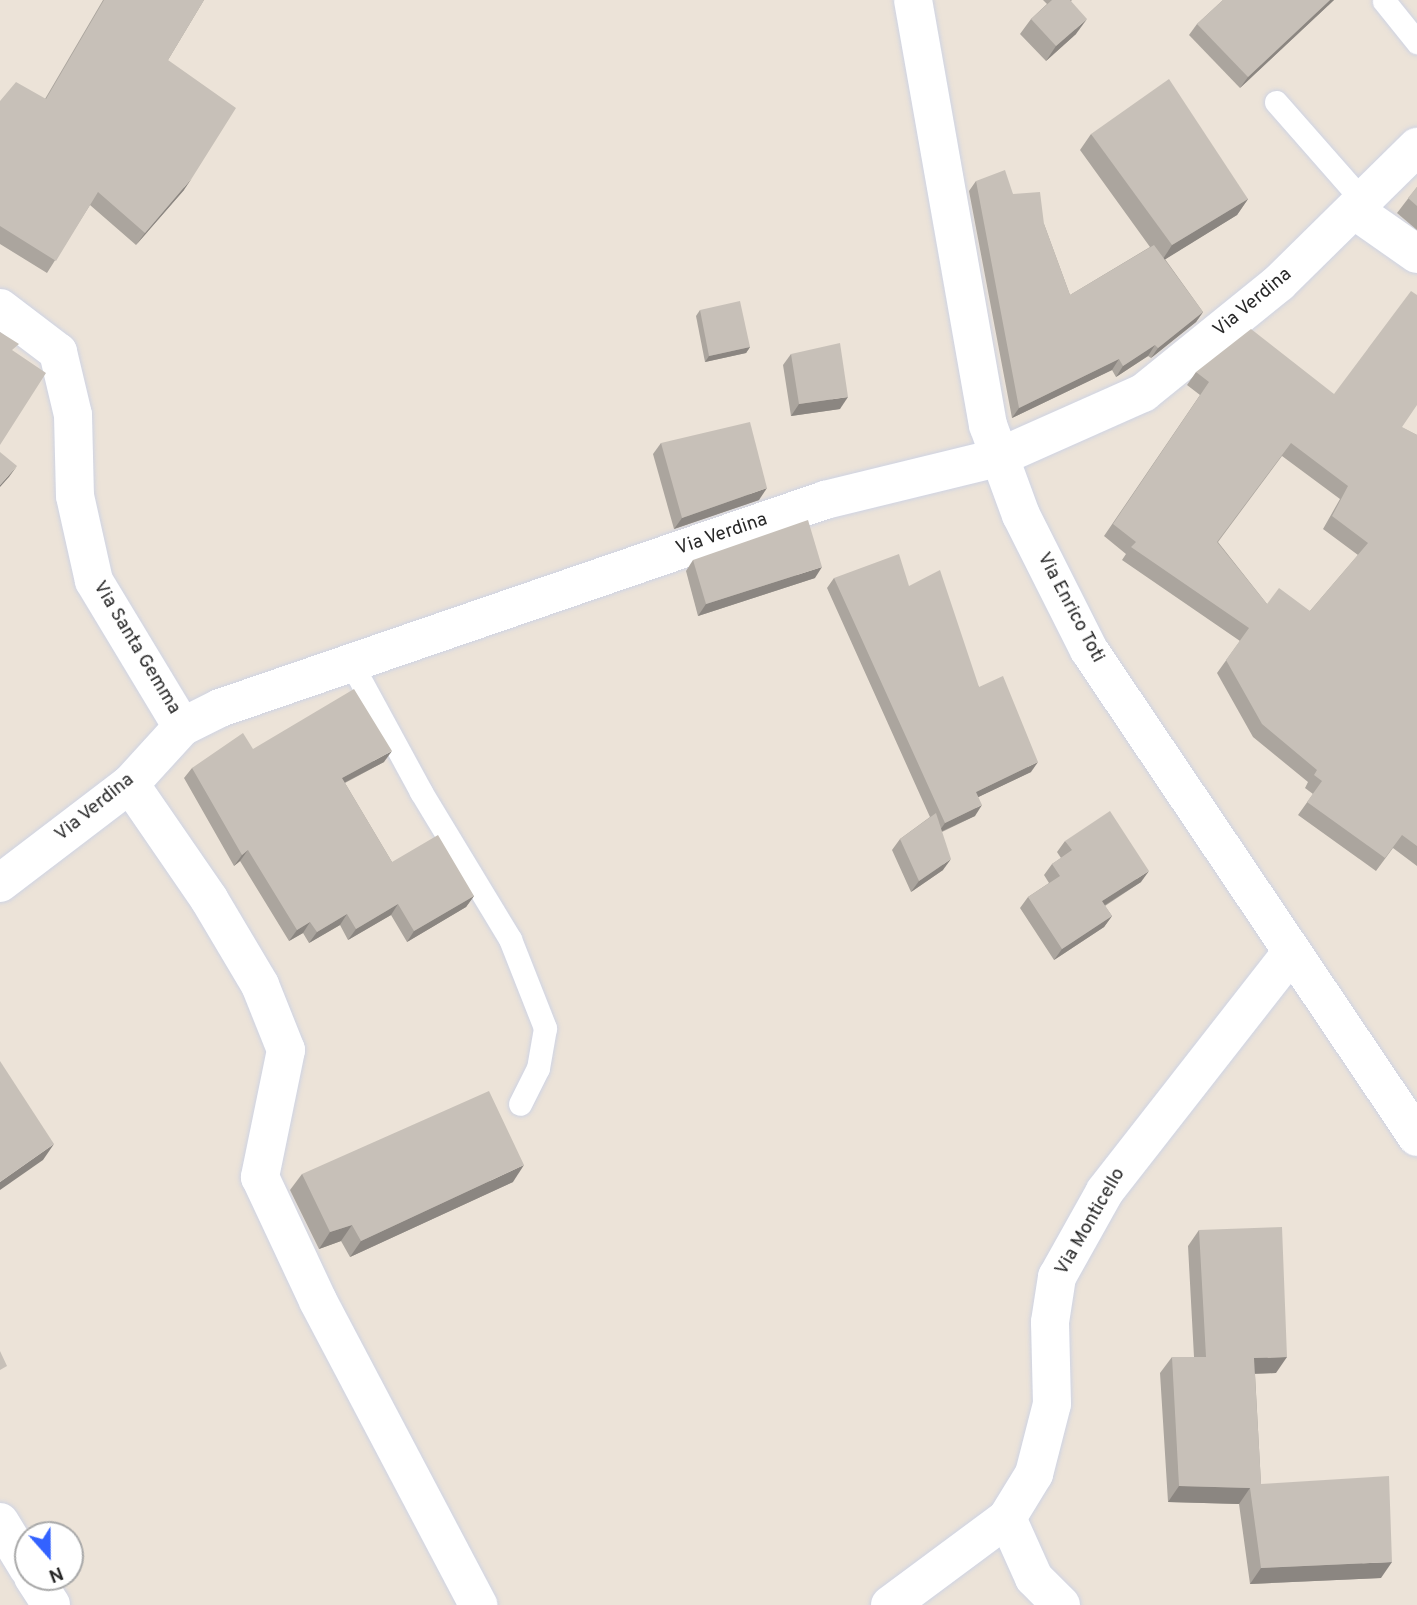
<!DOCTYPE html>
<html>
<head>
<meta charset="utf-8">
<style>
	body { margin:0 }
	#map { position:relative; width:1417px; height:1605px; overflow:hidden; background:#ece3d8; font-family:Overpass,sans-serif }
	div>[style] { position:absolute }
	.roads { filter:drop-shadow(0 0 2px #ced3e3) drop-shadow(0 0 2px #ced3e3) }
	.lane>* { height:23px; margin:-11.5px; padding:0 11.5px; transform-origin:11.5px; border-radius:11.5px; background:#fff }
	.street>* { height:38px; margin:-19px; padding:0 19px; transform-origin:19px; border-radius:19px; background:#fff }
	.secondary>* { height:38px; margin:-19px; padding:0 19px; transform-origin:19px; border-radius:19px; background:#fff }
	.wall>* { inset:0; background:#aba59e }
	.shaded-wall>* { inset:0; background:#8b8681 }
	.building>* { inset:0; background:#c7c0b8 }
	span { translate:-50% -50%; white-space:nowrap; text-align:center; line-height:1.15; -webkit-text-stroke:5px #fff; paint-order:stroke }
	.street-label { font-size:19px; color:#282828 }
	.north { position:absolute; left:14px; top:1521px; width:70px; height:70px; box-sizing:border-box; background:#fff; border:2px solid #a9a9a9; border-radius:50%; rotate:159deg; font-size:19px; font-weight:700; line-height:28px; text-align:center; color:#282828 }
	.north::after { content:''; display:block; margin:auto; width:24px; height:32px; background:#3362ff; clip-path:polygon(50% 0,100% 100%,50% 72%,0 100%) }
</style>
</head>
<body>
<div id="map">
	<div class="roads">
		<div class="lane">
			<div style="left:1384px;top:1px;width:53px;rotate:51.2deg"></div>
			<div style="left:1276px;top:102px;width:132px;rotate:48.7deg"></div>
			<div style="left:350px;top:661px;width:149px;rotate:61.5deg"></div>
			<div style="left:421px;top:792px;width:172px;rotate:58.8deg"></div>
			<div style="left:510px;top:939px;width:96px;rotate:68.5deg"></div>
			<div style="left:545px;top:1028px;width:41px;rotate:99.9deg"></div>
			<div style="left:538px;top:1068px;width:40px;rotate:116.6deg"></div>
		</div>
		<div class="street">
			<div style="left:1354px;top:210px;width:77px;rotate:34.9deg"></div>
			<div style="left:0;top:308px;width:73px;rotate:37.2deg"></div>
			<div style="left:58px;top:352px;width:65px;rotate:76.6deg"></div>
			<div style="left:73px;top:415px;width:81px;rotate:88.6deg"></div>
			<div style="left:75px;top:496px;width:87px;rotate:77.4deg"></div>
			<div style="left:94px;top:581px;width:170px;rotate:58.9deg"></div>
			<div style="left:130px;top:784px;width:140px;rotate:55.5deg"></div>
			<div style="left:209px;top:899px;width:100px;rotate:59.3deg"></div>
			<div style="left:260px;top:985px;width:70px;rotate:68.2deg"></div>
			<div style="left:286px;top:1050px;width:130px;rotate:101.6deg"></div>
			<div style="left:260px;top:1177px;width:137px;rotate:64.9deg"></div>
			<div style="left:318px;top:1301px;width:344px;rotate:62.2deg"></div>
			<div style="left:0;top:883px;width:163px;rotate:-37.3deg"></div>
			<div style="left:130px;top:784px;width:77px;rotate:-47.6deg"></div>
			<div style="left:182px;top:727px;width:42px;rotate:-26.6deg"></div>
			<div style="left:220px;top:708px;width:640px;rotate:-18.97deg"></div>
			<div style="left:825px;top:500px;width:177px;rotate:-13.7deg"></div>
			<div style="left:997px;top:458px;width:160px;rotate:-24deg"></div>
			<div style="left:1143px;top:393px;width:175px;rotate:-39deg"></div>
			<div style="left:1279px;top:283px;width:194px;rotate:-44.6deg"></div>
			<div style="left:0;top:1522px;width:54px;rotate:58.7deg"></div>
			<div style="left:33px;top:1577px;width:33px;rotate:57deg"></div>
			<div style="left:890px;top:1605px;width:146px;rotate:-36.6deg"></div>
			<div style="left:1061px;top:1605px;width:38px;rotate:-135deg"></div>
			<div style="left:1034px;top:1578px;width:66px;rotate:-114.2deg"></div>
			<div style="left:1007px;top:1518px;width:52px;rotate:-58.5deg"></div>
			<div style="left:1034px;top:1474px;width:72px;rotate:-75.6deg"></div>
			<div style="left:1052px;top:1404px;width:82px;rotate:-91.4deg"></div>
			<div style="left:1050px;top:1322px;width:46px;rotate:-81.2deg"></div>
			<div style="left:1057px;top:1277px;width:98px;rotate:-60.8deg"></div>
			<div style="left:1105px;top:1191px;width:302px;rotate:-52deg"></div>
		</div>
		<div class="secondary">
			<div style="left:913px;top:0;width:432px;rotate:80deg"></div>
			<div style="left:988px;top:425px;width:96px;rotate:69.9deg"></div>
			<div style="left:1021px;top:515px;width:151px;rotate:63.3deg"></div>
			<div style="left:1089px;top:650px;width:587px;rotate:56.04deg"></div>
		</div>
	</div>
	<div class="wall">
		<div style="clip-path:polygon(103px 0,204px 0,168px 60px,184px 190px,136px 245px,90px 205px,47px 273px,0 244px,0 101px,45px 99px)"></div>
		<div style="clip-path:polygon(1043px 0,1072px 0,1071px 1px,1076px 34px,1046px 61px,1020px 34px,1031px 19px,1047px 4px)"></div>
		<div style="clip-path:polygon(1223px 0,1334px 0,1240px 88px,1189px 35px,1197px 24px)"></div>
		<div style="clip-path:polygon(1091px 134px,1248px 199px,1237px 215px,1165px 259px,1203px 312px,1196px 322px,1151px 358px,1148px 356px,1116px 377px,1112px 370px,1012px 418px,969px 191px,976px 181px,1013px 194px,1044px 224px,1070px 295px,1150px 247px,1080px 150px)"></div>
		<div style="clip-path:polygon(1417px 187px,1417px 230px,1397px 213px)"></div>
		<div style="clip-path:polygon(700px 310px,750px 347px,746px 353px,705px 362px,696px 316px)"></div>
		<div style="clip-path:polygon(791px 354px,840px 409px,791px 416px,783px 365px)"></div>
		<div style="clip-path:polygon(evenodd,1196px 372px,1334px 394px,1417px 435px,1417px 866px,1393px 848px,1376px 871px,1298px 815px,1313px 794px,1305px 788px,1308px 782px,1253px 737px,1217px 673px,1240px 641px,1122px 560px,1126px 554px,1104px 536px,1200px 395px,1187px 385px,1196px 372px,1282px 456px,1340px 499px,1323px 529px,1358px 555px,1310px 611px,1267px 604px,1218px 542px,1282px 456px)"></div>
		<div style="clip-path:polygon(661px 443px,759px 500px,674px 529px,653px 454px)"></div>
		<div style="clip-path:polygon(693px 560px,815px 578px,698px 616px,686px 571px)"></div>
		<div style="clip-path:polygon(834px 578px,909px 586px,979px 687px,1031px 772px,978px 797px,975px 816px,942px 832px,943px 870px,911px 892px,892px 850px,900px 839px,930px 817px,827px 588px)"></div>
		<div style="clip-path:polygon(253px 749px,384px 762px,345px 783px,392px 862px,474px 896px,466px 907px,407px 942px,391px 915px,348px 940px,340px 925px,309px 943px,303px 933px,289px 941px,240px 861px,234px 866px,184px 778px,192px 768px)"></div>
		<div style="clip-path:polygon(1065px 841px,1141px 882px,1105px 906px,1112px 916px,1104px 927px,1054px 960px,1020px 908px,1028px 897px,1049px 883px,1044px 875px,1052px 864px,1061px 858px,1057px 852px)"></div>
		<div style="clip-path:polygon(302px 1174px,513px 1182px,350px 1257px,341px 1241px,319px 1249px,290px 1190px)"></div>
		<div style="clip-path:polygon(1199px 1230px,1276px 1373px,1255px 1374px,1261px 1484px,1381px 1578px,1250px 1584px,1239px 1504px,1168px 1502px,1160px 1373px,1172px 1357px,1194px 1357px,1188px 1246px)"></div>
	</div>
	<div class="shaded-wall">
		<div style="clip-path:polygon(1330px 0,1334px 0,1240px 88px,1248px 77px)"></div>
		<div style="clip-path:polygon(1087px 19px,1076px 34px,1046px 61px,1056px 46px)"></div>
		<div style="clip-path:polygon(192px 178px,184px 190px,136px 245px,145px 233px)"></div>
		<div style="clip-path:polygon(1248px 199px,1237px 215px,1161px 262px,1172px 245px)"></div>
		<div style="clip-path:polygon(1203px 312px,1196px 322px,1151px 358px,1158px 348px)"></div>
		<div style="clip-path:polygon(1155px 345px,1148px 356px,1116px 377px,1123px 366px)"></div>
		<div style="clip-path:polygon(750px 347px,746px 353px,705px 362px,709px 356px)"></div>
		<div style="clip-path:polygon(1119px 359px,1112px 370px,1012px 418px,1019px 408px)"></div>
		<div style="clip-path:polygon(848px 397px,840px 409px,791px 416px,799px 404px)"></div>
		<div style="clip-path:polygon(17px 466px,9px 477px,0 487px,0 485px)"></div>
		<div style="clip-path:polygon(767px 488px,759px 500px,674px 529px,682px 518px)"></div>
		<div style="clip-path:polygon(822px 567px,815px 578px,698px 616px,706px 604px)"></div>
		<div style="clip-path:polygon(392px 751px,384px 762px,334px 788px,342px 778px)"></div>
		<div style="clip-path:polygon(1038px 762px,1031px 772px,968px 802px,976px 792px)"></div>
		<div style="clip-path:polygon(982px 805px,975px 816px,938px 833px,945px 823px)"></div>
		<div style="clip-path:polygon(248px 850px,240px 861px,234px 866px,242px 855px)"></div>
		<div style="clip-path:polygon(951px 859px,943px 870px,911px 892px,919px 881px)"></div>
		<div style="clip-path:polygon(1149px 871px,1141px 882px,1094px 912px,1102px 901px)"></div>
		<div style="clip-path:polygon(474px 896px,466px 907px,407px 942px,414px 931px)"></div>
		<div style="clip-path:polygon(398px 904px,391px 915px,348px 940px,356px 929px)"></div>
		<div style="clip-path:polygon(347px 914px,340px 925px,309px 943px,317px 932px)"></div>
		<div style="clip-path:polygon(1112px 916px,1104px 927px,1054px 960px,1062px 949px)"></div>
		<div style="clip-path:polygon(310px 922px,303px 933px,289px 941px,297px 930px)"></div>
		<div style="clip-path:polygon(54px 1144px,43px 1160px,0 1190px,0 1182px)"></div>
		<div style="clip-path:polygon(524px 1165px,513px 1182px,350px 1257px,361px 1241px)"></div>
		<div style="clip-path:polygon(352px 1225px,341px 1241px,319px 1249px,330px 1232px)"></div>
		<div style="clip-path:polygon(1287px 1357px,1276px 1373px,1243px 1374px,1254px 1358px)"></div>
		<div style="clip-path:polygon(1179px 1486px,1250px 1488px,1239px 1504px,1168px 1502px)"></div>
		<div style="clip-path:polygon(1392px 1562px,1381px 1578px,1250px 1584px,1261px 1568px)"></div>
	</div>
	<div class="building">
		<div style="clip-path:polygon(104px 0,204px 0,168px 60px,236px 108px,192px 178px,145px 233px,98px 192px,56px 261px,0 226px,0 101px,16px 82px,46px 99px)"></div>
		<div style="clip-path:polygon(1052px 0,1070px 0,1087px 19px,1056px 46px,1031px 19px)"></div>
		<div style="clip-path:polygon(1223px 0,1330px 0,1248px 77px,1197px 24px)"></div>
		<div style="clip-path:polygon(1169px 79px,1248px 199px,1172px 245px,1091px 134px)"></div>
		<div style="clip-path:polygon(1005px 170px,1013px 194px,1040px 192px,1044px 224px,1070px 295px,1154px 245px,1203px 312px,1158px 348px,1155px 345px,1123px 366px,1119px 359px,1019px 408px,976px 181px)"></div>
		<div style="clip-path:polygon(1417px 187px,1417px 206px,1408px 198px)"></div>
		<div style="clip-path:polygon(evenodd,1411px 291px,1417px 295px,1417px 405px,1402px 427px,1417px 435px,1417px 846px,1402px 835px,1385px 858px,1307px 802px,1322px 781px,1314px 775px,1317px 770px,1262px 724px,1226px 660px,1249px 628px,1131px 547px,1136px 542px,1113px 524px,1209px 382px,1196px 372px,1251px 329px,1334px 394px,1411px 291px,1291px 443px,1348px 486px,1332px 516px,1368px 543px,1310px 611px,1279px 588px,1267px 604px,1217px 542px,1291px 443px)"></div>
		<div style="clip-path:polygon(740px 301px,750px 347px,709px 356px,700px 310px)"></div>
		<div style="clip-path:polygon(0 332px,19px 344px,12px 350px,46px 373px,0 445px)"></div>
		<div style="clip-path:polygon(840px 343px,848px 397px,799px 404px,791px 354px)"></div>
		<div style="clip-path:polygon(750px 422px,767px 488px,682px 518px,661px 443px)"></div>
		<div style="clip-path:polygon(0 452px,17px 466px,0 485px)"></div>
		<div style="clip-path:polygon(808px 520px,822px 567px,706px 604px,693px 560px)"></div>
		<div style="clip-path:polygon(899px 554px,909px 586px,940px 570px,979px 687px,1003px 676px,1038px 762px,976px 792px,982px 805px,945px 823px,834px 578px)"></div>
		<div style="clip-path:polygon(354px 689px,392px 751px,342px 778px,392px 862px,438px 835px,474px 896px,414px 931px,398px 904px,356px 929px,347px 914px,317px 932px,310px 922px,297px 930px,248px 850px,242px 855px,192px 768px,243px 733px,253px 749px)"></div>
		<div style="clip-path:polygon(1110px 811px,1149px 871px,1102px 901px,1112px 916px,1062px 949px,1028px 897px,1060px 876px,1052px 864px,1072px 850px,1065px 841px)"></div>
		<div style="clip-path:polygon(936px 813px,951px 859px,919px 881px,900px 839px)"></div>
		<div style="clip-path:polygon(0 1061px,54px 1144px,0 1182px)"></div>
		<div style="clip-path:polygon(489px 1091px,524px 1165px,361px 1241px,352px 1225px,330px 1232px,302px 1174px)"></div>
		<div style="clip-path:polygon(1282px 1227px,1287px 1357px,1254px 1358px,1261px 1484px,1389px 1476px,1392px 1562px,1261px 1568px,1250px 1488px,1179px 1486px,1172px 1357px,1206px 1357px,1199px 1230px)"></div>
		<div style="clip-path:polygon(0 1351px,7px 1366px,0 1370px)"></div>
	</div>
	<div class="street-label">
		<span style="left:1253px;top:303px;rotate:-40deg">Via Verdina</span>
		<span style="left:722px;top:535px;rotate:-19deg">Via Verdina</span>
		<span style="left:1070px;top:608px;rotate:62deg">Via Enrico Toti</span>
		<span style="left:136px;top:648px;rotate:59deg">Via Santa Gemma</span>
		<span style="left:95px;top:808px;rotate:-39deg">Via Verdina</span>
		<span style="left:1091px;top:1222px;rotate:-60deg">Via Monticello</span>
	</div>
	<div class="north">N</div>
</div>
</body>
</html>
